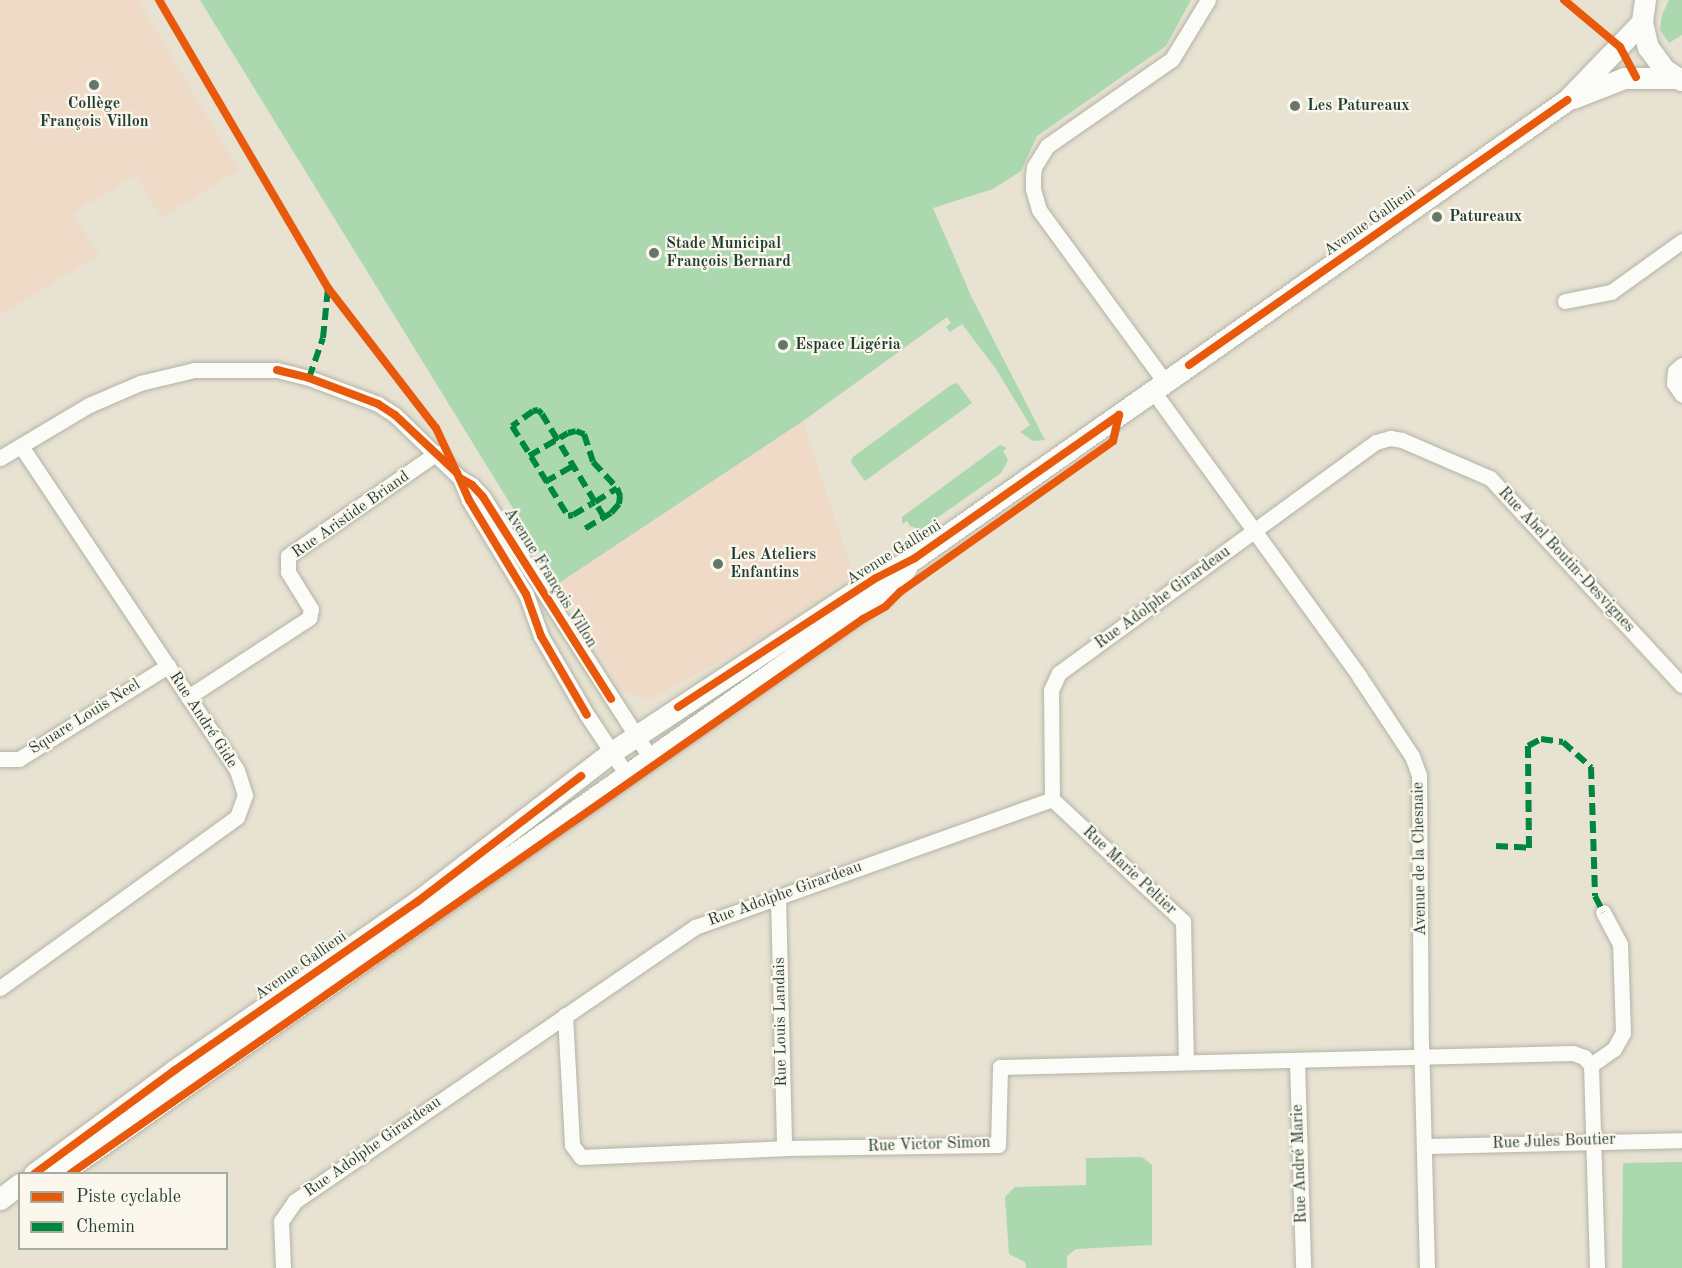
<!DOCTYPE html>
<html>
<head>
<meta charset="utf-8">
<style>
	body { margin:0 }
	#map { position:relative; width:1682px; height:1268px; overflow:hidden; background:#e7e2d1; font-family:"Old Standard TT",serif }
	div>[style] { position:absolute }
	.built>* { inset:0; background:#efdac8 }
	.green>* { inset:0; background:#abd8af }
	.roads { filter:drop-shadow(0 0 2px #b3b3a7) drop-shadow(0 0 2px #b3b3a7) }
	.minor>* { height:15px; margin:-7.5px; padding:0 7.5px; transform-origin:7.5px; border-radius:7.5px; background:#fbfbf8 }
	.secondary>* { height:21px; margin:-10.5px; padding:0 10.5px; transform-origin:10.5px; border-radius:10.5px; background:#fbfbf8 }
	.quiet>* { height:6px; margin-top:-3px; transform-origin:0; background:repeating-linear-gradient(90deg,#00873e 0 12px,transparent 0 18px) }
	.cycleway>* { height:8px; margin:-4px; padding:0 4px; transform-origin:4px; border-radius:4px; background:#e8590c }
	.dots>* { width:16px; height:16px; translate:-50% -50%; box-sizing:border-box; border:3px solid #fbf7ec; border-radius:50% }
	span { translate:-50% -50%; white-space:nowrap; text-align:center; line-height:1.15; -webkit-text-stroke:4.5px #fbf7ec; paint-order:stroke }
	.poi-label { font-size:16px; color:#1f3d34; font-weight:700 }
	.left { translate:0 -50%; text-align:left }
	.street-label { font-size:16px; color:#1f3d34 }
	.legend { position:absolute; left:18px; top:1172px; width:210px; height:78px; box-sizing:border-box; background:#fbf7ec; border:2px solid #a3ada2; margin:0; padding:8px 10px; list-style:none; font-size:18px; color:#1f3d34 }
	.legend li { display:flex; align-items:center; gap:12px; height:30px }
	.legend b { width:30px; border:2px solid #a3ada2 }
</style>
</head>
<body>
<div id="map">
	<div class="built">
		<div style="clip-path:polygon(0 0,138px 0,239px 170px,161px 218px,136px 175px,72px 213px,99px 255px,0 315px)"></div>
		<div style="clip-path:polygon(803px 421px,853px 574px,778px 629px,650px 700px,621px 690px,559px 583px)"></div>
	</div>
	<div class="green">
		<div style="clip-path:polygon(200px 0,1191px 0,1166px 46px,1037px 136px,1021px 171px,993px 189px,933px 208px,972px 298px,1045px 440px,1033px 441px,1020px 432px,1030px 425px,996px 369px,962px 324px,950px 332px,946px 327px,951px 323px,947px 317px,803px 421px,559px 583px)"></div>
		<div style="clip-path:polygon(1669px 0,1682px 0,1682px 35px,1669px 43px,1660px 30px,1662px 15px)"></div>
		<div style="clip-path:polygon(957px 383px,972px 403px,865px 481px,851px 462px,853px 457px,951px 385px)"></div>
		<div style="clip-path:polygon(1000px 445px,1007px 448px,1003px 451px,1008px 460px,1001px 473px,920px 530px,910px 526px,907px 521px,902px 524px,902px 517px)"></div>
		<div style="clip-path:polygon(1142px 1157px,1152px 1165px,1152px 1245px,1076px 1249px,1067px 1256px,1067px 1268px,1026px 1268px,1025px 1262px,1009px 1254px,1005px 1197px,1015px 1187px,1086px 1185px,1086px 1158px)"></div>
		<div style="clip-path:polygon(1682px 1162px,1682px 1268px,1622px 1268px,1623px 1163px)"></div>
	</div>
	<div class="roads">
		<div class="minor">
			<div style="left:1565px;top:301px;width:47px;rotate:-11.1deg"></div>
			<div style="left:1611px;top:292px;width:87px;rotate:-35.7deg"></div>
			<div style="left:1682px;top:365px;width:9px;rotate:139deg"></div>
			<div style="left:1675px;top:371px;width:12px;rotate:95deg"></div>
			<div style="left:1674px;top:383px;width:14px;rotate:56deg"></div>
			<div style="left:1165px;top:382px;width:213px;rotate:-126.2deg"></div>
			<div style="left:1039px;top:210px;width:22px;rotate:-106deg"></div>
			<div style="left:1033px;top:189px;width:13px;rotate:-90deg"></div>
			<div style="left:1033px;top:176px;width:9px;rotate:-84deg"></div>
			<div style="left:1034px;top:167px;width:25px;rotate:-58deg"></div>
			<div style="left:1047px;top:146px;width:152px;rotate:-34.8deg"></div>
			<div style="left:1172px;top:59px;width:69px;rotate:-58.6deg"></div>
			<div style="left:1153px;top:391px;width:352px;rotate:54.1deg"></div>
			<div style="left:1359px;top:676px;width:96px;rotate:56.5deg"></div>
			<div style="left:1412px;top:756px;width:20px;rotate:70deg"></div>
			<div style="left:1419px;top:775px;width:265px;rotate:89.6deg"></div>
			<div style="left:1421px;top:1040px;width:228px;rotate:88.5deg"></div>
			<div style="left:0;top:458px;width:104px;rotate:-30.8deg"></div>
			<div style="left:89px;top:405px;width:56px;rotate:-23.3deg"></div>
			<div style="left:140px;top:383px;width:56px;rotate:-13.5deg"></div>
			<div style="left:194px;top:370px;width:83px"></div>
			<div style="left:277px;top:370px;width:33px;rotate:14deg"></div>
			<div style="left:309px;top:378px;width:74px;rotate:20.6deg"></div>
			<div style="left:378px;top:404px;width:20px;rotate:33deg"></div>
			<div style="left:395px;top:415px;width:91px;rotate:44.1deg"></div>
			<div style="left:460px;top:478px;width:24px;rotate:68deg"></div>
			<div style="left:469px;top:500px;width:110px;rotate:58.8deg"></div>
			<div style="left:526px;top:594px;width:45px;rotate:70.3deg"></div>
			<div style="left:541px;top:636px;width:91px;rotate:59.8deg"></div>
			<div style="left:587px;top:715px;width:72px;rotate:56.3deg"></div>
			<div style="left:460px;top:478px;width:14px;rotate:30deg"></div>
			<div style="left:472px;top:485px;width:16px;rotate:47deg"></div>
			<div style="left:483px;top:497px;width:311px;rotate:57.3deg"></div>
			<div style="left:188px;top:697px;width:145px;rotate:-33.1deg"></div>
			<div style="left:309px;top:618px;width:9px;rotate:-77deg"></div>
			<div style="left:311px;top:609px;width:44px;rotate:-121.9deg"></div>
			<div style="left:288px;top:572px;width:16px;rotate:-90deg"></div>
			<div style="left:288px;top:556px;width:181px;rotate:-34.7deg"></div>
			<div style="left:0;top:759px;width:19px"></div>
			<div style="left:19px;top:759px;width:176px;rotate:-32deg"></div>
			<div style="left:1052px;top:799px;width:179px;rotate:43deg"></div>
			<div style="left:1183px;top:921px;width:140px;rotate:88.8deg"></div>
			<div style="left:778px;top:897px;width:251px;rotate:88.6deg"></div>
			<div style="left:0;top:988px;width:292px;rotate:-35.8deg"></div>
			<div style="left:237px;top:817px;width:23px;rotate:-70deg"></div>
			<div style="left:245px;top:795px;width:26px;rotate:-108deg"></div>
			<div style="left:237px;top:770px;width:389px;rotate:-123.7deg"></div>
			<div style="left:565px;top:1015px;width:130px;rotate:86.9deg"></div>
			<div style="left:572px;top:1145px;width:15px;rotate:53deg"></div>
			<div style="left:581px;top:1157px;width:203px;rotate:-2.5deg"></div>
			<div style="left:784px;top:1148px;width:214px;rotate:-0.8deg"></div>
			<div style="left:998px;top:1145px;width:78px;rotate:-88.5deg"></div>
			<div style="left:1000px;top:1067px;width:573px;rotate:-1.4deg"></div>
			<div style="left:1573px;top:1053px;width:12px;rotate:20deg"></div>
			<div style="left:1584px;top:1057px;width:11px;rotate:49deg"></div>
			<div style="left:1591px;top:1065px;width:203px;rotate:88.3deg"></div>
			<div style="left:1297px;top:1061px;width:207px;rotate:88.3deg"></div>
			<div style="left:1591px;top:1065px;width:28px;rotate:-35deg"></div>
			<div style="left:1614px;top:1049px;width:18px;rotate:-61deg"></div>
			<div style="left:1623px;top:1033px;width:89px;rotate:-91.9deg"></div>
			<div style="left:1620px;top:944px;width:36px;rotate:-118deg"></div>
			<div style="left:1425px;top:1146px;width:257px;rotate:-1.3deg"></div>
			<div style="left:283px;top:1268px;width:47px;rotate:-92.4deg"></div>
			<div style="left:281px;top:1221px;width:24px;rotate:-55deg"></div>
			<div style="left:295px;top:1201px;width:485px;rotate:-34.4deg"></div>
			<div style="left:695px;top:927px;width:379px;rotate:-19.7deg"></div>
			<div style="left:1052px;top:799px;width:109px;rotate:-90.5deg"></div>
			<div style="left:1051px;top:690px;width:19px;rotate:-65deg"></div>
			<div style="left:1059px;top:673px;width:392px;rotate:-36.1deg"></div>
			<div style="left:1376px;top:442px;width:15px;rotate:-16deg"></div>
			<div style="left:1390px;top:438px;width:12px;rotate:9deg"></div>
			<div style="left:1402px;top:440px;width:96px;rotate:23.4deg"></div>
			<div style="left:1490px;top:478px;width:282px;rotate:47.2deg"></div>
		</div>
		<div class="secondary">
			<div style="left:1645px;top:0;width:22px;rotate:98deg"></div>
			<div style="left:1642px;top:22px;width:26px;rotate:77deg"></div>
			<div style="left:1648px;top:47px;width:29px;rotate:54deg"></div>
			<div style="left:1665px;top:70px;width:19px;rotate:32deg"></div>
			<div style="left:1573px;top:98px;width:55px;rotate:-21.4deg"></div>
			<div style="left:1624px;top:78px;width:52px"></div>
			<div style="left:34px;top:1174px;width:175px;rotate:-36.4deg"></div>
			<div style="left:175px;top:1070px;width:295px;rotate:-34.8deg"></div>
			<div style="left:417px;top:902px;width:246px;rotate:-37.6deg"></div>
			<div style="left:612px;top:752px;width:316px;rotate:-33.4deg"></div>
			<div style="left:876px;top:578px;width:44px;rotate:-27.1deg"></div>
			<div style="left:915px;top:558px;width:797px;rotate:-35.09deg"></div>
			<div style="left:1567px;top:100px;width:108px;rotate:-46.1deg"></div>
			<div style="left:60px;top:1174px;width:1004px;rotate:-35.15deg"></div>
			<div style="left:881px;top:596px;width:38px;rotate:-48deg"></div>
			<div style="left:0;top:1199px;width:25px;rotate:-37deg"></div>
		</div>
	</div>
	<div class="quiet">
		<div style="left:309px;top:378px;width:42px;rotate:-70.7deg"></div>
		<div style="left:323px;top:338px;width:50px;rotate:-84.3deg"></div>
		<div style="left:529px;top:456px;width:45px;rotate:-30.5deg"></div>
		<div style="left:568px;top:433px;width:8px;rotate:-14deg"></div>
		<div style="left:576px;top:431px;width:9px;rotate:21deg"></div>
		<div style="left:584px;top:434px;width:29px;rotate:72deg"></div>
		<div style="left:593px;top:462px;width:35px;rotate:47deg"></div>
		<div style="left:617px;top:488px;width:9px;rotate:69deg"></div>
		<div style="left:620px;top:496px;width:8px;rotate:97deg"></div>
		<div style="left:619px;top:504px;width:12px;rotate:132deg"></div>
		<div style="left:611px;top:513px;width:35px;rotate:149deg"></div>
		<div style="left:545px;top:482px;width:32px;rotate:-30deg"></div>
		<div style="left:604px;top:517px;width:17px;rotate:-121deg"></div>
		<div style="left:595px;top:502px;width:74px;rotate:-121.1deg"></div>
		<div style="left:557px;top:439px;width:29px;rotate:-121deg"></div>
		<div style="left:542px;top:414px;width:6px;rotate:-135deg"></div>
		<div style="left:538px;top:410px;width:5px;rotate:169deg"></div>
		<div style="left:533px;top:411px;width:26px;rotate:144deg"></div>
		<div style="left:512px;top:426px;width:106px;rotate:58.1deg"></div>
		<div style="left:568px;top:516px;width:5px;rotate:-11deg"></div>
		<div style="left:573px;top:515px;width:21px;rotate:-31deg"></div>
		<div style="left:591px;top:504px;width:4px;rotate:-27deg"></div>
		<div style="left:595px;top:502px;width:26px;rotate:-32deg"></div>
		<div style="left:1496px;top:846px;width:33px;rotate:3deg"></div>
		<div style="left:1529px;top:848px;width:102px;rotate:-90.6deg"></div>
		<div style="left:1528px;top:746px;width:15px;rotate:-28deg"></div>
		<div style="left:1541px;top:739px;width:22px;rotate:8deg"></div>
		<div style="left:1563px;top:742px;width:38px;rotate:42deg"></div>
		<div style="left:1591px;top:767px;width:129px;rotate:88.2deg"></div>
		<div style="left:1595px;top:896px;width:18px;rotate:63deg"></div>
	</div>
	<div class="cycleway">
		<div style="left:159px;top:0;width:334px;rotate:59.6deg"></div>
		<div style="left:328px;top:288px;width:177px;rotate:52.4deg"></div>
		<div style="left:436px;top:428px;width:50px;rotate:65deg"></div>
		<div style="left:1564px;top:0;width:73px;rotate:40deg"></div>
		<div style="left:1620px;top:47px;width:34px;rotate:62deg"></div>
		<div style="left:1189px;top:365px;width:462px;rotate:-35deg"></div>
		<div style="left:277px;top:370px;width:33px;rotate:14deg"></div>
		<div style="left:309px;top:378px;width:74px;rotate:20.6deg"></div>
		<div style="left:378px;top:404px;width:20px;rotate:33deg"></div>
		<div style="left:395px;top:415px;width:85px;rotate:43.1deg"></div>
		<div style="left:457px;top:473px;width:30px;rotate:66deg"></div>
		<div style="left:469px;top:500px;width:110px;rotate:58.8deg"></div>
		<div style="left:526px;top:594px;width:45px;rotate:70.3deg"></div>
		<div style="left:541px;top:636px;width:91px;rotate:59.8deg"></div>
		<div style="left:460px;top:478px;width:14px;rotate:30deg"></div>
		<div style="left:472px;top:485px;width:16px;rotate:47deg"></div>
		<div style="left:483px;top:497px;width:239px;rotate:57.6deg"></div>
		<div style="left:678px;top:707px;width:236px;rotate:-33.1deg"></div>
		<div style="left:876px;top:578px;width:44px;rotate:-27.1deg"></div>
		<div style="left:915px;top:558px;width:249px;rotate:-35deg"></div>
		<div style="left:34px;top:1174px;width:175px;rotate:-36.4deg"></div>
		<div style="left:175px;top:1070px;width:295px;rotate:-34.8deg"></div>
		<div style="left:417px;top:902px;width:207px;rotate:-37.5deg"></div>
		<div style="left:70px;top:1174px;width:968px;rotate:-34.99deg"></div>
		<div style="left:863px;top:619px;width:26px;rotate:-29deg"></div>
		<div style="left:886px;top:606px;width:20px;rotate:-45deg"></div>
		<div style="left:900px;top:592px;width:261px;rotate:-35.3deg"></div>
		<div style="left:1113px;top:441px;width:27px;rotate:-77deg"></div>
	</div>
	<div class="dots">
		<div style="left:94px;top:85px;background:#65776b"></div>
		<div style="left:1295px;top:106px;background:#65776b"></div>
		<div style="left:1437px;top:217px;background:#65776b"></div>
		<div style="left:654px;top:253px;background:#65776b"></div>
		<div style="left:783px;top:345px;background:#65776b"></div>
		<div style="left:718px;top:564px;background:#65776b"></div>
	</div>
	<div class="poi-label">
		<span style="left:94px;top:113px">Collège<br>François Villon</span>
		<span class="left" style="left:1307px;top:106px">Les Patureaux</span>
		<span class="left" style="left:1449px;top:217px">Patureaux</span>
		<span class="left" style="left:666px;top:253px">Stade Municipal<br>François Bernard</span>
		<span class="left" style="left:795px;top:345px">Espace Ligéria</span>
		<span class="left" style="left:730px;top:564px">Les Ateliers<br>Enfantins</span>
	</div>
	<div class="street-label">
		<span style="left:1370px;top:222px;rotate:-35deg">Avenue Gallieni</span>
		<span style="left:351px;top:515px;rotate:-35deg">Rue Aristide Briand</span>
		<span style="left:894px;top:553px;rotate:-32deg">Avenue Gallieni</span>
		<span style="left:1566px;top:560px;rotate:47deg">Rue Abel Boutin-Desvignes</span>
		<span style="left:550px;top:578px;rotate:58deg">Avenue François Villon</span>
		<span style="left:1163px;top:598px;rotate:-36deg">Rue Adolphe Girardeau</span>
		<span style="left:85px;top:717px;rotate:-32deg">Square Louis Neel</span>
		<span style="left:203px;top:720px;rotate:57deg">Rue André Gide</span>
		<span style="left:1420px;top:859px;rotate:-91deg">Avenue de la Chesnaie</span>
		<span style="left:1129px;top:871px;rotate:43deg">Rue Marie Peltier</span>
		<span style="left:785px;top:894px;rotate:-20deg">Rue Adolphe Girardeau</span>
		<span style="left:301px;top:966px;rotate:-35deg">Avenue Gallieni</span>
		<span style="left:781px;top:1022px;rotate:-91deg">Rue Louis Landais</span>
		<span style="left:1554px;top:1142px;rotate:-2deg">Rue Jules Boutier</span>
		<span style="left:929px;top:1145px;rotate:-2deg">Rue Victor Simon</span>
		<span style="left:373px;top:1147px;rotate:-35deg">Rue Adolphe Girardeau</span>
		<span style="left:1300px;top:1164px;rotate:-92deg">Rue André Marie</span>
	</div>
	<ul class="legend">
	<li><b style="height:8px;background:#e8590c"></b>Piste cyclable</li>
	<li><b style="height:8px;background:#00873e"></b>Chemin</li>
	</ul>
</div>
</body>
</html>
